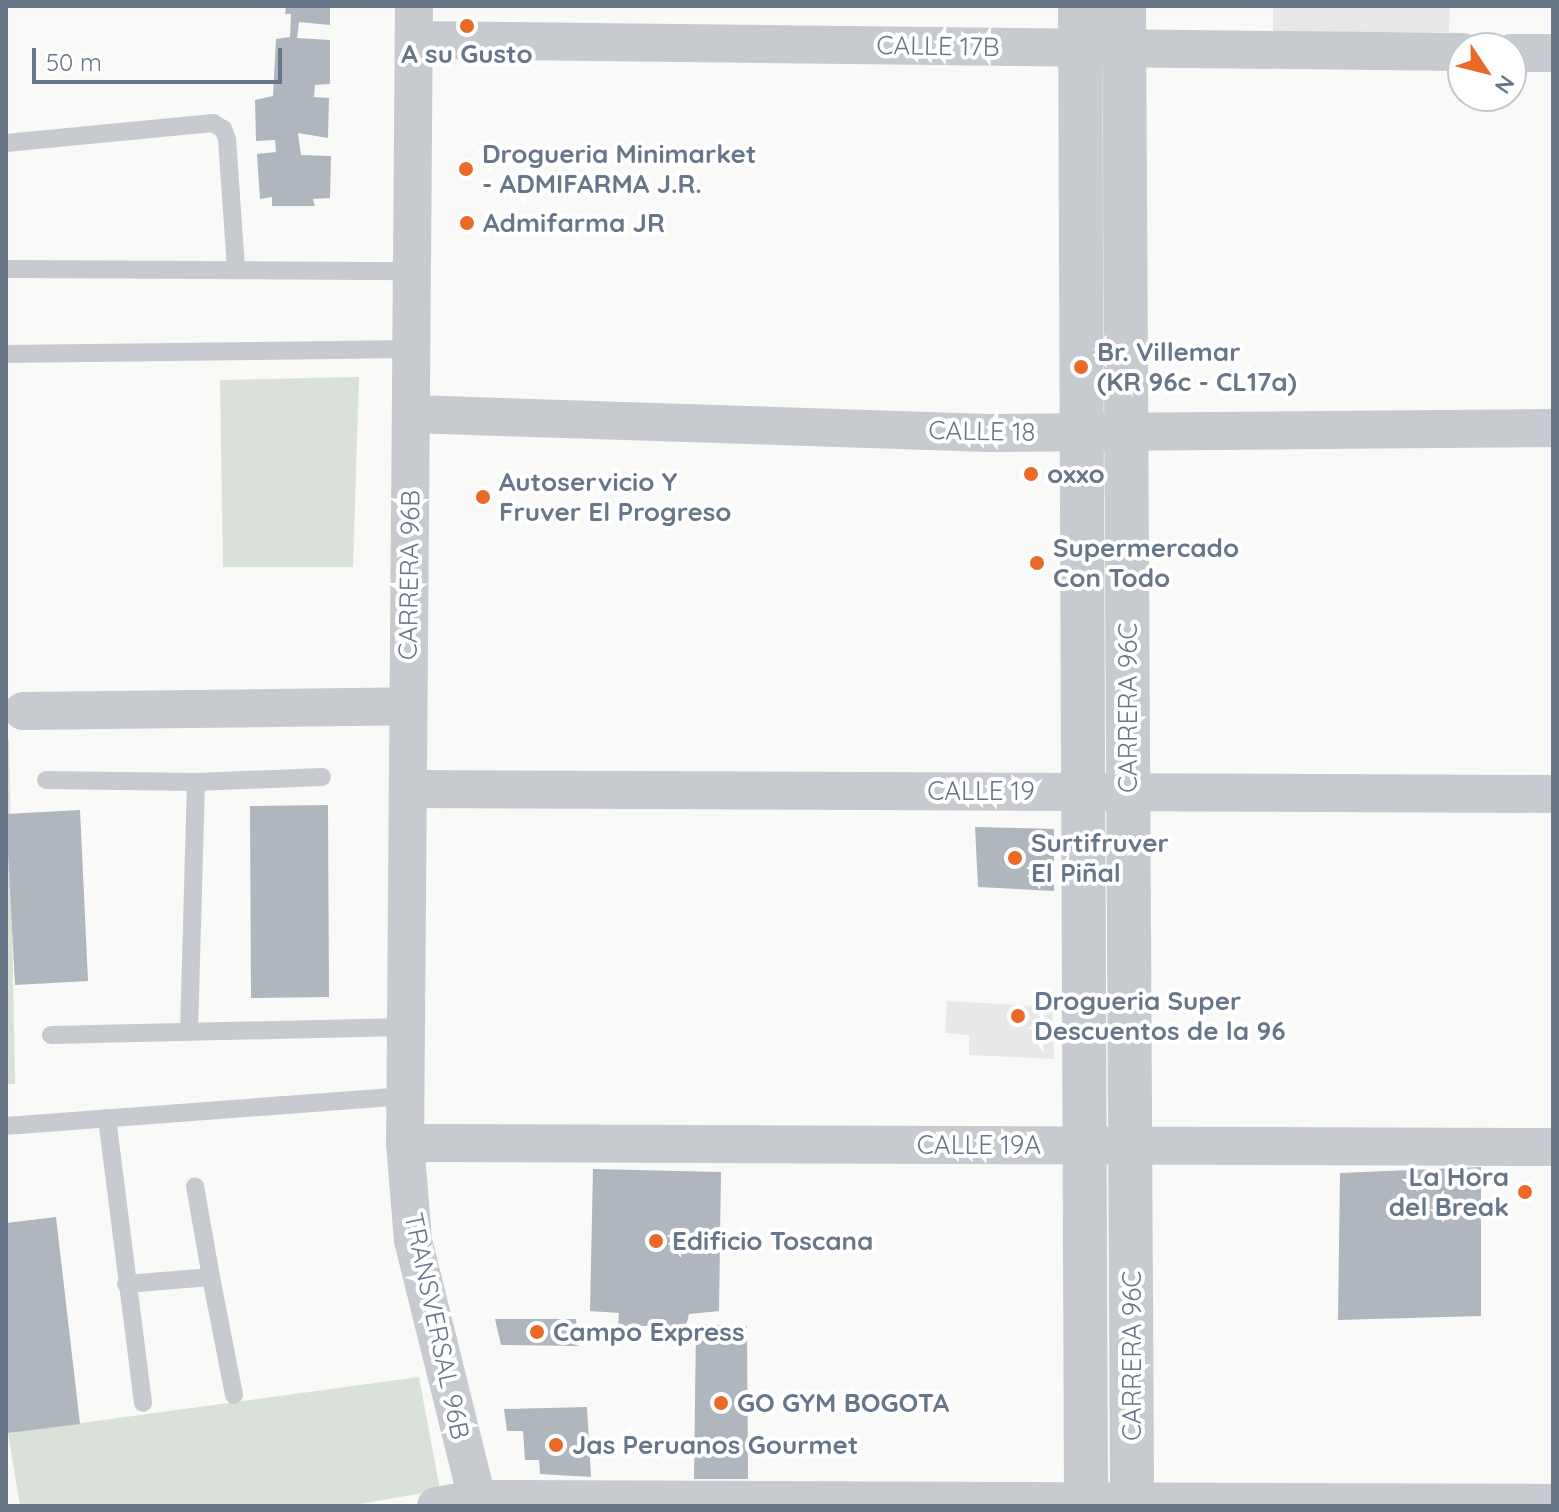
<!DOCTYPE html>
<html>
<head>
<meta charset="utf-8">
<style>
	body { margin:0 }
	#map { position:relative; width:1559px; height:1512px; overflow:hidden; background:#f9f9f7; font-family:Quicksand,sans-serif }
	div>[style] { position:absolute }
	.built>* { inset:0; background:#e7e8e8 }
	.green>* { inset:0; background:#dae1d8 }
	.building>* { inset:0; background:#b0b6be }
	.service>* { height:18px; margin:-9px; padding:0 9px; transform-origin:9px; border-radius:9px; background:#c7cace }
	.minor>* { height:38px; margin:-19px; padding:0 19px; transform-origin:19px; border-radius:19px; background:#c7cace }
	.tertiary>* { height:44px; margin:-22px; padding:0 22px; transform-origin:22px; border-radius:22px; background:#c7cace }
	.dots>* { width:22px; height:22px; translate:-50% -50%; box-sizing:border-box; border:4px solid #fff; border-radius:50% }
	span { translate:-50% -50%; white-space:nowrap; text-align:center; line-height:1.15; -webkit-text-stroke:8px #fff; paint-order:stroke }
	.street-label { font-size:26px; color:#677689 }
	.poi-label { font-size:26px; color:#677689; font-weight:700 }
	.left { translate:0 -50%; text-align:left }
	.right { translate:-100% -50%; text-align:right }
	.frame { position:absolute; inset:0; border:8px solid #677689; pointer-events:none }
	.north { position:absolute; left:1447px; top:32px; width:80px; height:80px; box-sizing:border-box; background:#fff; border:2px solid #c2c8d0; border-radius:50%; rotate:125deg; font-size:22px; font-weight:700; line-height:32px; text-align:center; color:#677689 }
	.north::after { content:''; display:block; margin:auto; width:28px; height:36px; background:#e96927; clip-path:polygon(50% 0,100% 100%,50% 72%,0 100%) }
	.scale { position:absolute; left:32px; top:48px; width:250px; height:36px; box-sizing:border-box; border:4px solid #677689; border-top:0; padding-left:10px; font-size:24px; line-height:28px; white-space:nowrap; color:#677689; -webkit-text-stroke:6px #fff; paint-order:stroke }
</style>
</head>
<body>
<div id="map">
	<div class="built">
		<div style="clip-path:polygon(1273px 6px,1450px 6px,1449px 32px,1273px 32px)"></div>
		<div style="clip-path:polygon(947px 1001px,1052px 1007px,1054px 1059px,969px 1055px,969px 1035px,945px 1033px)"></div>
	</div>
	<div class="green">
		<div style="clip-path:polygon(359px 377px,353px 567px,223px 567px,220px 380px)"></div>
		<div style="clip-path:polygon(6px 739px,9px 739px,15px 1084px,6px 1084px)"></div>
		<div style="clip-path:polygon(419px 1377px,440px 1490px,348px 1506px,20px 1506px,8px 1433px)"></div>
	</div>
	<div class="building">
		<div style="clip-path:polygon(286px 6px,330px 6px,330px 25px,299px 22px,297px 38px,330px 40px,330px 84px,315px 85px,314px 97px,329px 98px,328px 138px,298px 133px,301px 155px,331px 156px,330px 198px,313px 199px,315px 206px,272px 206px,272px 197px,260px 199px,257px 154px,276px 152px,275px 140px,256px 141px,255px 100px,273px 96px,276px 39px,290px 37px,291px 14px,285px 14px)"></div>
		<div style="clip-path:polygon(328px 805px,329px 997px,251px 998px,250px 806px)"></div>
		<div style="clip-path:polygon(80px 810px,88px 981px,15px 985px,6px 814px)"></div>
		<div style="clip-path:polygon(975px 827px,1054px 829px,1054px 891px,978px 887px)"></div>
		<div style="clip-path:polygon(1481px 1167px,1481px 1316px,1338px 1320px,1340px 1173px)"></div>
		<div style="clip-path:polygon(593px 1169px,721px 1172px,719px 1311px,689px 1314px,686px 1326px,618px 1326px,619px 1313px,590px 1311px)"></div>
		<div style="clip-path:polygon(56px 1217px,80px 1424px,8px 1433px,6px 1223px)"></div>
		<div style="clip-path:polygon(495px 1319px,576px 1319px,578px 1346px,501px 1345px)"></div>
		<div style="clip-path:polygon(696px 1324px,747px 1326px,748px 1479px,694px 1479px)"></div>
		<div style="clip-path:polygon(587px 1407px,591px 1477px,540px 1474px,539px 1460px,525px 1460px,523px 1431px,507px 1431px,504px 1409px)"></div>
	</div>
	<div class="service">
		<div style="left:6px;top:143px;width:208px;rotate:-5.5deg"></div>
		<div style="left:213px;top:123px;width:12px;rotate:31deg"></div>
		<div style="left:223px;top:129px;width:11px;rotate:68deg"></div>
		<div style="left:227px;top:139px;width:130px;rotate:86deg"></div>
		<div style="left:6px;top:269px;width:406px;rotate:0.3deg"></div>
		<div style="left:6px;top:354px;width:406px;rotate:-0.7deg"></div>
		<div style="left:46px;top:780px;width:150px;rotate:0.8deg"></div>
		<div style="left:196px;top:782px;width:126px;rotate:-2.3deg"></div>
		<div style="left:189px;top:1032px;width:250px;rotate:-88.4deg"></div>
		<div style="left:51px;top:1035px;width:355px;rotate:-1.3deg"></div>
		<div style="left:107px;top:1118px;width:287px;rotate:82.8deg"></div>
		<div style="left:6px;top:1126px;width:401px;rotate:-4.3deg"></div>
		<div style="left:211px;top:1277px;width:120px;rotate:79deg"></div>
		<div style="left:126px;top:1284px;width:85px;rotate:-4.7deg"></div>
		<div style="left:211px;top:1277px;width:92px;rotate:-100deg"></div>
	</div>
	<div class="minor">
		<div style="left:414px;top:6px;width:1137px;rotate:90.45deg"></div>
		<div style="left:405px;top:1143px;width:97px;rotate:85.3deg"></div>
		<div style="left:413px;top:1240px;width:274px;rotate:76.1deg"></div>
		<div style="left:414px;top:40px;width:1049px;rotate:0.66deg"></div>
		<div style="left:1511px;top:53px;width:42px"></div>
		<div style="left:411px;top:414px;width:578px;rotate:1.88deg"></div>
		<div style="left:989px;top:433px;width:564px;rotate:-0.51deg"></div>
		<div style="left:23px;top:711px;width:384px;rotate:-0.7deg"></div>
		<div style="left:408px;top:789px;width:1145px;rotate:0.25deg"></div>
		<div style="left:405px;top:1143px;width:1148px;rotate:0.2deg"></div>
		<div style="left:436px;top:1506px;width:41px;rotate:-9.9deg"></div>
		<div style="left:476px;top:1499px;width:1077px;rotate:0.21deg"></div>
	</div>
	<div class="tertiary">
		<div style="left:1080px;top:6px;width:1500px;rotate:89.77deg"></div>
		<div style="left:1124px;top:6px;width:1500px;rotate:89.69deg"></div>
	</div>
	<div class="dots">
		<div style="left:467px;top:26px;background:#e96927"></div>
		<div style="left:466px;top:169px;background:#e96927"></div>
		<div style="left:467px;top:223px;background:#e96927"></div>
		<div style="left:1081px;top:367px;background:#e96927"></div>
		<div style="left:1031px;top:474px;background:#e96927"></div>
		<div style="left:483px;top:497px;background:#e96927"></div>
		<div style="left:1037px;top:563px;background:#e96927"></div>
		<div style="left:1015px;top:858px;background:#e96927"></div>
		<div style="left:1018px;top:1016px;background:#e96927"></div>
		<div style="left:1525px;top:1192px;background:#e96927"></div>
		<div style="left:656px;top:1241px;background:#e96927"></div>
		<div style="left:537px;top:1332px;background:#e96927"></div>
		<div style="left:721px;top:1403px;background:#e96927"></div>
		<div style="left:556px;top:1445px;background:#e96927"></div>
	</div>
	<div class="street-label">
		<span style="left:938px;top:46px;rotate:1deg">CALLE 17B</span>
		<span style="left:982px;top:431px;rotate:1deg">CALLE 18</span>
		<span style="left:409px;top:575px;rotate:-89deg">CARRERA 96B</span>
		<span style="left:1128px;top:708px;rotate:-90deg">CARRERA 96C</span>
		<span style="left:981px;top:791px">CALLE 19</span>
		<span style="left:979px;top:1145px">CALLE 19A</span>
		<span style="left:437px;top:1326px;rotate:78deg">TRANSVERSAL 96B</span>
		<span style="left:1132px;top:1356px;rotate:-90deg">CARRERA 96C</span>
	</div>
	<div class="poi-label">
		<span style="left:467px;top:54px">A su Gusto</span>
		<span class="left" style="left:482px;top:169px">Drogueria Minimarket<br>- ADMIFARMA J.R.</span>
		<span class="left" style="left:483px;top:223px">Admifarma JR</span>
		<span class="left" style="left:1097px;top:367px">Br. Villemar<br>(KR 96c - CL17a)</span>
		<span class="left" style="left:1047px;top:474px">oxxo</span>
		<span class="left" style="left:499px;top:497px">Autoservicio Y<br>Fruver El Progreso</span>
		<span class="left" style="left:1053px;top:563px">Supermercado<br>Con Todo</span>
		<span class="left" style="left:1031px;top:858px">Surtifruver<br>El Piñal</span>
		<span class="left" style="left:1034px;top:1016px">Drogueria Super<br>Descuentos de la 96</span>
		<span class="right" style="left:1509px;top:1192px">La Hora<br>del Break</span>
		<span class="left" style="left:672px;top:1241px">Edificio Toscana</span>
		<span class="left" style="left:553px;top:1332px">Campo Express</span>
		<span class="left" style="left:737px;top:1403px">GO GYM BOGOTA</span>
		<span class="left" style="left:572px;top:1445px">Jas Peruanos Gourmet</span>
	</div>
	<div class="frame"></div>
	<div class="north">N</div>
	<div class="scale">50 m</div>
</div>
</body>
</html>
